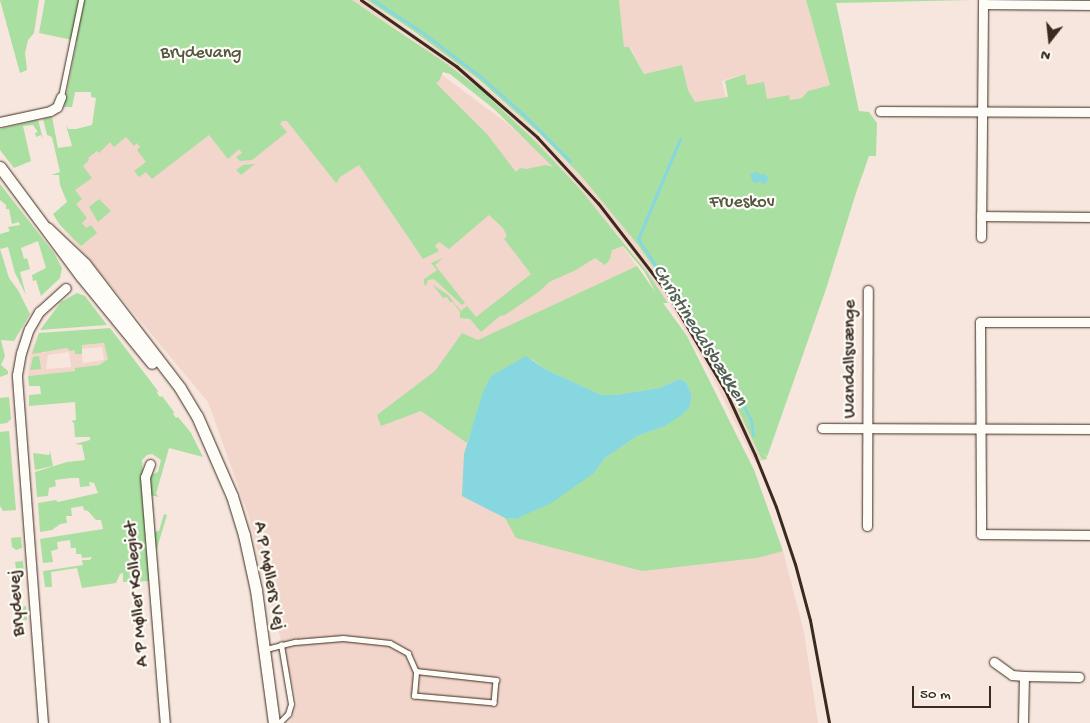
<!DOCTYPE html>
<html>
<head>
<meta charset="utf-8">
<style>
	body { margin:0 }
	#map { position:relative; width:1090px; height:723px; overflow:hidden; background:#f7e6dd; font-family:"Gochi Hand",sans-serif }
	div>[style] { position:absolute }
	.built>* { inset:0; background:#f3d6cb }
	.green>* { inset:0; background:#a9dfa1 }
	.water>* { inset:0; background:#86d7df }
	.stream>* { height:3px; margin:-1.5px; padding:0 1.5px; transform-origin:1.5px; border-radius:1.5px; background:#86d7df }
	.roads { filter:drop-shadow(0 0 1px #3b2a1e) drop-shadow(0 0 1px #3b2a1e) }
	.service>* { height:4.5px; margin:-2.25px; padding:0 2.25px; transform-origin:2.25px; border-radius:2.25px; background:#fdfcf7 }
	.minor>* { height:9px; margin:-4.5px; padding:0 4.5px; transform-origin:4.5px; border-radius:4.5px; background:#fdfcf7 }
	.tertiary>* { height:11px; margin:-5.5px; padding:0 5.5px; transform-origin:5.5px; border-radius:5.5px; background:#fdfcf7 }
	.rail>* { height:3px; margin:-1.5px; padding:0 1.5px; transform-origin:1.5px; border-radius:1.5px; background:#3b2a1e }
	span { translate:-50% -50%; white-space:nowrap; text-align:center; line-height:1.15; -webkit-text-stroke:4.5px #fdfcf7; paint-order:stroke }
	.park-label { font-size:18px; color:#56573f }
	.street-label { font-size:18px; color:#3b2a1e }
	.water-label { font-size:19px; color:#525e58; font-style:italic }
	.north { position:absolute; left:1025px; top:15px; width:50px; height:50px; -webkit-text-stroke:4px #fdfcf7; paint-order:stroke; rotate:196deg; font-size:14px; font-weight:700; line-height:20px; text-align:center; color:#3b2a1e }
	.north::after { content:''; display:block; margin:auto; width:18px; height:22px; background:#3b2a1e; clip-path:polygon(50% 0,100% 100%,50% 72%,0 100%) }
	.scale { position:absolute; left:912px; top:686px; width:79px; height:22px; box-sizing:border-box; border:2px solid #3b2a1e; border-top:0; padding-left:6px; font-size:15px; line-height:18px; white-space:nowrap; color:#3b2a1e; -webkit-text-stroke:4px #fdfcf7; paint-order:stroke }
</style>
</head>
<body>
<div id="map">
	<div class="built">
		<div style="clip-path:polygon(352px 0,367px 0,465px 69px,524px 120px,582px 177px,638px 245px,688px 317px,725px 382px,762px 460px,755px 463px,711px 374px,672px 308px,630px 249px,581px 190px,534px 140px,481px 90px,406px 35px)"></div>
		<div style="clip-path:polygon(619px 0,806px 0,830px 85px,808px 91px,802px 98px,789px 100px,788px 95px,767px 99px,746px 85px,744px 74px,722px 81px,725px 95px,728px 97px,695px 102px,688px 90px,682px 65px,644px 74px,630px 47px,624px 47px)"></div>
		<div style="clip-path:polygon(343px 15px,438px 72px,508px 124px,557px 169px,624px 248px,687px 336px,754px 470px,783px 551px,804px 632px,818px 723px,289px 723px,297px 702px,248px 514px,208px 402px,56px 220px,72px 214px,59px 162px)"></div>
		<div style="clip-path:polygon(evenodd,40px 330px,34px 349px,45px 353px,45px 351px,68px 348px,75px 350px,75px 354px,82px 354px,83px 363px,104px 360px,102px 347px,82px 349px,82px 345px,105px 343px,108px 359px,100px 364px,76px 371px,28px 376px,30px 354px,40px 330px,69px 352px,71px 367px,46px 369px,48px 355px,69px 352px)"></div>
	</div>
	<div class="green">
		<div style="clip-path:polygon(0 0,39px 0,34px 33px,28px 40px,25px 53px,27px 70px,20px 73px)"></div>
		<div style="clip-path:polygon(evenodd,45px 0,352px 0,444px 62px,481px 90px,534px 140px,581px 190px,647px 272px,668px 303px,663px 303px,687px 336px,754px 470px,783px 551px,757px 558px,642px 571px,516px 538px,505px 518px,516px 519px,594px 473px,605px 458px,637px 436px,665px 426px,689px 408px,692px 396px,686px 382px,680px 379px,659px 388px,615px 395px,601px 395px,545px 369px,532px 359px,491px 376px,467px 443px,421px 411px,381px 426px,377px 415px,435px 371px,462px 333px,478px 340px,637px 266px,656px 293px,644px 271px,623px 246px,612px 250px,610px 259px,605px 265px,595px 258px,576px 270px,549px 282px,540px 291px,505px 315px,500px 316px,481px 332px,470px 319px,460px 318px,460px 312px,453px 302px,450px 302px,447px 297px,443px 298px,433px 285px,448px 295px,461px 311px,467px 306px,476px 317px,531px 274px,504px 239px,507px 236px,503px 228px,489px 215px,449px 249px,439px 242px,435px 246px,439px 251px,423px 259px,359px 165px,340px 177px,336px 183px,287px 121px,282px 121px,280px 124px,287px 132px,252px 160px,240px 161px,236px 157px,242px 153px,239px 149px,228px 159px,209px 135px,152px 179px,146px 172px,139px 177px,134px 171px,146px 162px,137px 150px,140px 147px,137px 143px,134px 146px,126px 137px,114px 147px,110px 142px,99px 153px,97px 151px,88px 158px,89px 160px,83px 166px,92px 178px,75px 190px,82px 199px,76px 204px,87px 218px,82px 223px,86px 228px,91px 225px,97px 233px,81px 246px,60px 225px,53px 214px,67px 202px,60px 185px,59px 175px,51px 175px,60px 172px,52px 137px,47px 135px,43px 119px,52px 117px,58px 148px,72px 146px,66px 125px,68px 129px,76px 129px,92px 125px,96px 98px,91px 97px,91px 92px,75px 92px,72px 107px,64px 107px,77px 41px,39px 33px,45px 0,443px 72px,450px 74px,494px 109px,553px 167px,546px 165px,526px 169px,520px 168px,516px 172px,487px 134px,436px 83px,439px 81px,443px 72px)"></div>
		<div style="clip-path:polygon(367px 0,619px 0,624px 47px,629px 47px,644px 74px,682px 65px,688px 90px,695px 102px,728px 97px,725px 81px,745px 74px,747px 85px,764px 82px,767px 99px,789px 95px,790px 100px,802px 98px,808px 91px,830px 85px,806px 0,973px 0,836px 3px,859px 111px,869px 112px,877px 123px,876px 156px,869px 156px,856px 193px,826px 289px,767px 457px,764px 452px,767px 459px,762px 460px,725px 382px,688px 317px,638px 245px,582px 177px,539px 133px,477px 78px,412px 30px)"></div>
		<div style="clip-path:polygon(38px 120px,43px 139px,41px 135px,36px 137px,35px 133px,38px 132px,33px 125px,23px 126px,31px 161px,14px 168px,0 150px,0 129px)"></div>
		<div style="clip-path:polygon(255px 164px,241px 175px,236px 170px,243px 165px)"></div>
		<div style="clip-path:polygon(0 184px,54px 253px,62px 268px,60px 278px,41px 296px,36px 280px,33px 281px,32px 275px,46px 268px,38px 241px,21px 248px,24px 259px,27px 258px,30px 269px,20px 272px,26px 295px,15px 273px,8px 247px,0 249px,9px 278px,18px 290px,30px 314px,14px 341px,1px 340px,5px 356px,1px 365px,8px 371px,8px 374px,0 377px,0 234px,10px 231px,8px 227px,20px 225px,19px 222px,12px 224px,9px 209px,6px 209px,6px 205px,0 200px)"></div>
		<div style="clip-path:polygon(99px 199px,111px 211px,98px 222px,89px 207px)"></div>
		<div style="clip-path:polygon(443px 258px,435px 265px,465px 303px,462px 305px,434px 279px,428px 280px,426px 286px,424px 284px,424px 279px,437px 270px,431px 263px)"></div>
		<div style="clip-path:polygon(77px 293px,85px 296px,107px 325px,40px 330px,61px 302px)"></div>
		<div style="clip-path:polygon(110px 328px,158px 391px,157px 393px,160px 397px,162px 396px,174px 412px,173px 414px,176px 418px,178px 417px,191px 433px,203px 457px,169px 448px,156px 494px,159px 497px,150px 495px,149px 476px,158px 472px,161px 460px,152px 454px,147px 455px,142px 460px,150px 581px,123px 582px,123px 573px,120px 574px,116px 583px,82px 588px,77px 568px,51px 572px,52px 587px,45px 587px,43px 571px,83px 565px,82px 560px,90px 560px,92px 557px,82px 558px,81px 554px,76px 554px,76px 548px,71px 548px,70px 540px,57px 542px,58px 549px,51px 551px,53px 562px,43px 563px,40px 539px,103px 529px,101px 520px,96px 520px,88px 511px,84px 510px,83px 506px,71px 508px,72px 516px,66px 516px,67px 523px,60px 524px,52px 530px,40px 532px,38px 503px,56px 500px,58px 502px,98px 493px,94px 483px,89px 482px,90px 486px,80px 487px,79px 478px,70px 478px,55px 480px,56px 486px,49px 488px,48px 496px,37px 497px,35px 472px,67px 462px,85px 460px,82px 445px,75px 444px,90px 440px,90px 437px,75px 437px,74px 423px,71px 421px,76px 420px,75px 402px,29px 406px,29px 395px,41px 394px,40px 386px,29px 386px,28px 376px,75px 371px,75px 368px,99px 365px,108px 359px,104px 343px,82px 345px,82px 354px,75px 354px,75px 350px,70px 351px,67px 348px,32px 354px,39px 333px)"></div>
		<div style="clip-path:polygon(39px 356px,41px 369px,30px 370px,33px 357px)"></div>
		<div style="clip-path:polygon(9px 397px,11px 419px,7px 423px,0 424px,0 398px)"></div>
		<div style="clip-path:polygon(9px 431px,16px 510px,3px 511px,0 506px,0 432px)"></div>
		<div style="clip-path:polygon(50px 451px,53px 466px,35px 470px,33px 453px,49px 455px)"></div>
		<div style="clip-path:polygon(164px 514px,167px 515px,154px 558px,153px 532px,159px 531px)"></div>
		<div style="clip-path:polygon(21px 537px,22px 548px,16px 550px,12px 547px,11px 538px)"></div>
		<div style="clip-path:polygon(23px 561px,24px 575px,17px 576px,15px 562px)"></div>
		<div style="clip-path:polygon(26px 606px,27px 620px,21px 620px,19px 607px)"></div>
	</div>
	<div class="water">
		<div style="clip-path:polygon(757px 172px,761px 175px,765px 174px,768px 178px,767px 182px,763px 184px,760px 180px,758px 183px,753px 182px,750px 174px)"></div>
		<div style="clip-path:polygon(526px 356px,545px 369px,601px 395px,615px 395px,659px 388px,680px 379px,686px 382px,692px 396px,689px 408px,680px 416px,665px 426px,637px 436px,605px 458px,594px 473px,551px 503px,516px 519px,505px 518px,462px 496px,464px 454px,483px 392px,491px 376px)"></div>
	</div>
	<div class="stream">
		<div style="left:373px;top:0;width:60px;rotate:33.4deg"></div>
		<div style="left:423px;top:33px;width:73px;rotate:37.2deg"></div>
		<div style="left:481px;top:77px;width:57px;rotate:41.5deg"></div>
		<div style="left:524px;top:115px;width:65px;rotate:45deg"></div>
		<div style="left:680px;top:139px;width:108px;rotate:112.8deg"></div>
		<div style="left:638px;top:239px;width:154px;rotate:56.4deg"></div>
		<div style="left:723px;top:367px;width:60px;rotate:62.2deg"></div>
		<div style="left:751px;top:420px;width:15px;rotate:82deg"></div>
	</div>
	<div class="roads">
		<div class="service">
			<div style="left:61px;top:97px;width:99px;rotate:-78.3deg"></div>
			<div style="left:266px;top:649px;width:30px;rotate:-14deg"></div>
			<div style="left:295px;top:642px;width:48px;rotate:-4.8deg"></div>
			<div style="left:343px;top:638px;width:47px;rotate:6.1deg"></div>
			<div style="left:390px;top:643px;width:21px;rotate:29deg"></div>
			<div style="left:408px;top:653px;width:20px;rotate:66deg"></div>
			<div style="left:416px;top:671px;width:81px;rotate:6.4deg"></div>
			<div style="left:496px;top:680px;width:23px;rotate:95deg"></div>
			<div style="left:494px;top:703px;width:80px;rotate:-175deg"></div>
			<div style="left:414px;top:696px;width:25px;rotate:-85deg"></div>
			<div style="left:279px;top:723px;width:13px;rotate:-45deg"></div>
			<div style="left:288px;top:714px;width:10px;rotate:-73deg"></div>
			<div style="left:291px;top:704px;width:60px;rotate:-99.6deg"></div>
		</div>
		<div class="minor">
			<div style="left:983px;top:4px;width:107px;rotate:0.5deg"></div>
			<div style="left:880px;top:111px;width:210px;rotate:0.3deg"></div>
			<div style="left:0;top:122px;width:51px;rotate:-12.4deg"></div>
			<div style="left:50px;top:111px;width:8px;rotate:-30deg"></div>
			<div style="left:57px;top:107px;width:11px;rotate:-68deg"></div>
			<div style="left:981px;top:216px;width:109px;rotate:0.5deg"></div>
			<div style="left:981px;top:237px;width:237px;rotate:-89.5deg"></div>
			<div style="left:1090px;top:322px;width:110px;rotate:180deg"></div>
			<div style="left:980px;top:322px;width:212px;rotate:89.7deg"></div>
			<div style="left:981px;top:534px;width:109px;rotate:0.5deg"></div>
			<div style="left:822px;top:428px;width:268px;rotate:0.2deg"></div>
			<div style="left:150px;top:464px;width:14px;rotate:111deg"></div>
			<div style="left:145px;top:477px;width:247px;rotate:85.4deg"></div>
			<div style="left:867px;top:526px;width:236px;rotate:-89.8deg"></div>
			<div style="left:994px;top:662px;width:22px;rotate:36deg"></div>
			<div style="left:1012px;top:675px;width:12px;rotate:5deg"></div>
			<div style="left:43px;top:723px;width:349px;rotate:-94.3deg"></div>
			<div style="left:17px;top:375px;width:22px;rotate:-80deg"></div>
			<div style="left:21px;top:353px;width:25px;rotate:-72deg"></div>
			<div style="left:29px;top:329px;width:20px;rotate:-60deg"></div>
			<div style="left:39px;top:312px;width:36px;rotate:-42deg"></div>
			<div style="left:1023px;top:723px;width:47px;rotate:-88.8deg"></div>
			<div style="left:1024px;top:676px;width:55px;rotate:1deg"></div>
		</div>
		<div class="tertiary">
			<div style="left:0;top:167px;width:136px;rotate:53.4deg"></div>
			<div style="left:81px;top:276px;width:112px;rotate:50.8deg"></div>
			<div style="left:47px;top:228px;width:52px;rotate:43.5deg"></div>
			<div style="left:85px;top:264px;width:156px;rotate:52.5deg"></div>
			<div style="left:180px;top:388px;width:33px;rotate:59deg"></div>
			<div style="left:197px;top:416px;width:87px;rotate:66.4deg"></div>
			<div style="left:232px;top:496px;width:41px;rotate:72.9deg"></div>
			<div style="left:244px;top:535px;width:56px;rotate:77.7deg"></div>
			<div style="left:256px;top:590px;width:134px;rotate:82.3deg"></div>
		</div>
	</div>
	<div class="rail">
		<div style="left:361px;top:0;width:116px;rotate:34.8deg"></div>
		<div style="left:456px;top:66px;width:108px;rotate:41.2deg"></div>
		<div style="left:537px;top:137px;width:90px;rotate:47.3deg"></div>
		<div style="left:598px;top:203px;width:111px;rotate:52.3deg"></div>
		<div style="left:666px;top:291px;width:117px;rotate:59.3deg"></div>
		<div style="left:726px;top:392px;width:69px;rotate:65.3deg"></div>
		<div style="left:755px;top:455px;width:56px;rotate:68deg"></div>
		<div style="left:776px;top:507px;width:60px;rotate:71.6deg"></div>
		<div style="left:795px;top:564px;width:58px;rotate:75deg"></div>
		<div style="left:810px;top:620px;width:105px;rotate:79.5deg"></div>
	</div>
	<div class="park-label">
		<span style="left:201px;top:54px">Brydevang</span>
		<span style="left:742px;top:203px">Frueskov</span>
	</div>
	<div class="street-label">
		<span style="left:851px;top:359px;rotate:-90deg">Wandallsvænge</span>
		<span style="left:268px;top:576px;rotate:79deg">A P Møllers Vej</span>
		<span style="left:138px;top:594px;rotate:-95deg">A P Møller Kollegiet</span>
		<span style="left:18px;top:603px;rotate:-94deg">Brydevej</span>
	</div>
	<div class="water-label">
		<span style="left:699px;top:336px;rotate:58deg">Christinedalsbækken</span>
	</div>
	<div class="north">N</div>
	<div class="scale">50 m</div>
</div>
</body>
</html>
